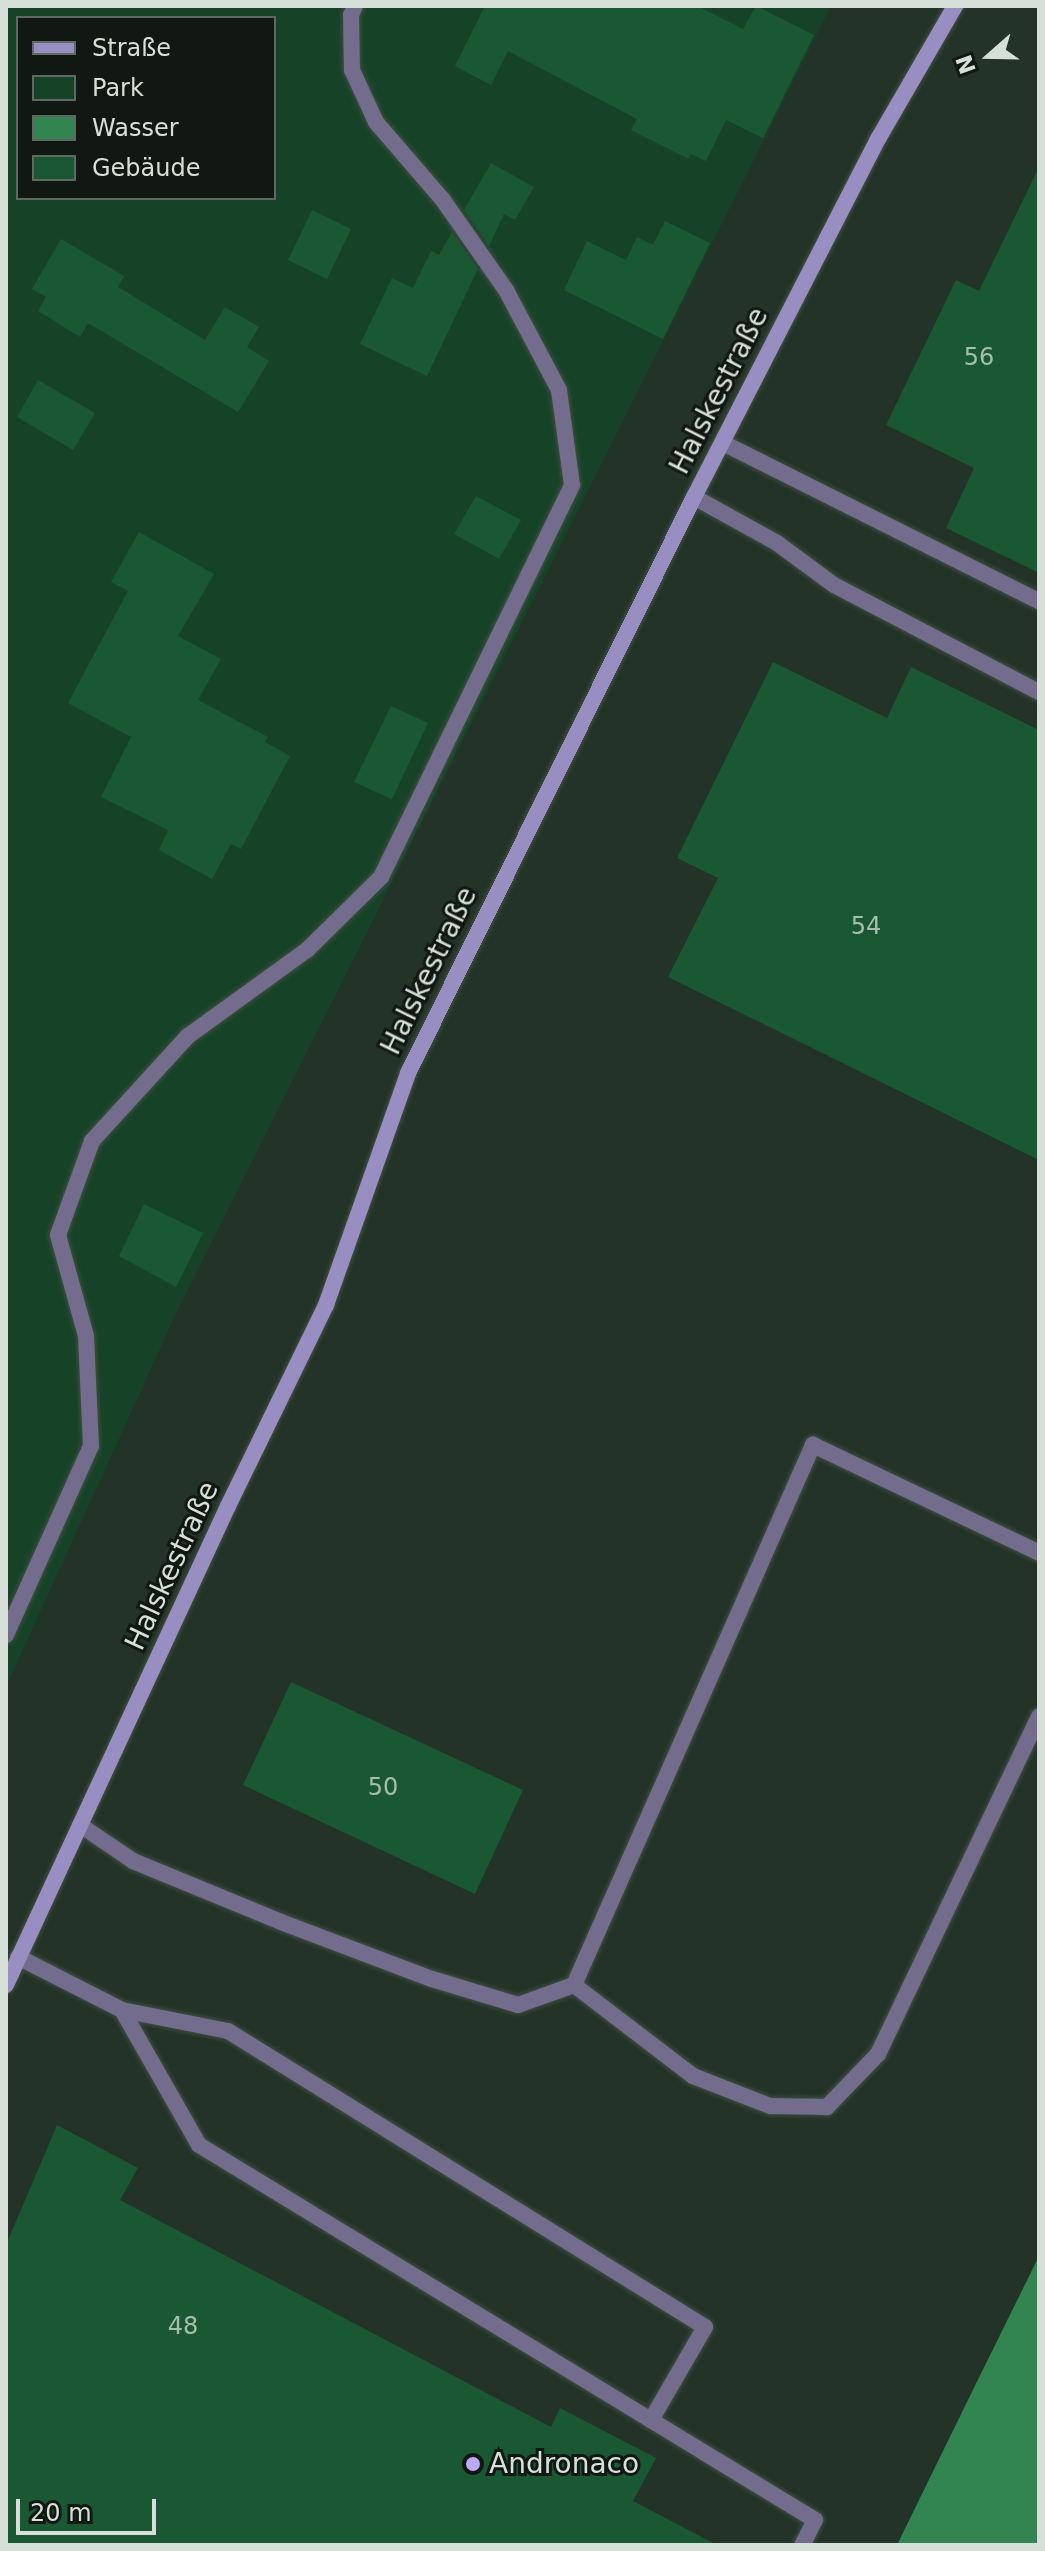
<!DOCTYPE html>
<html>
<head>
<meta charset="utf-8">
<style>
	body { margin:0 }
	#map { position:relative; width:1045px; height:2551px; overflow:hidden; background:#233327; font-family:"DejaVu Sans",sans-serif }
	div>[style] { position:absolute }
	.green>* { inset:0; background:#164327 }
	.water>* { inset:0; background:#328450 }
	.building>* { inset:0; background:#195832 }
	.roads { filter:drop-shadow(0 0 2px #404f43) drop-shadow(0 0 2px #404f43) }
	.lane>* { height:16px; margin:-8px; padding:0 8px; transform-origin:8px; border-radius:8px; background:#736c8c }
	.secondary>* { height:16px; margin:-8px; padding:0 8px; transform-origin:8px; border-radius:8px; background:#998ec2 }
	.dots>* { width:22px; height:22px; translate:-50% -50%; box-sizing:border-box; border:4px solid #111813; border-radius:50% }
	span { translate:-50% -50%; white-space:nowrap; text-align:center; line-height:1.15; -webkit-text-stroke:6px #111813; paint-order:stroke }
	.number-label { font-size:24px; color:#a7bdae }
	.number-label span { -webkit-text-stroke-width:0 }
	.street-label { font-size:28px; color:#d6dfd8 }
	.poi-label { font-size:28px; color:#d6dfd8 }
	.left { translate:0 -50%; text-align:left }
	.frame { position:absolute; inset:0; border:8px solid #d6dfd8; pointer-events:none }
	.legend { position:absolute; left:16px; top:16px; width:260px; height:184px; box-sizing:border-box; background:#111813; border:2px solid #606862; margin:0; padding:10px 14px; list-style:none; font-size:24px; color:#d6dfd8 }
	.legend li { display:flex; align-items:center; gap:16px; height:40px }
	.legend b { width:40px; border:2px solid #606862 }
	.north { position:absolute; left:949px; top:16px; width:80px; height:80px; -webkit-text-stroke:6px #111813; paint-order:stroke; rotate:250deg; font-size:22px; font-weight:700; line-height:32px; text-align:center; color:#d6dfd8 }
	.north::after { content:''; display:block; margin:auto; width:28px; height:36px; background:#d6dfd8; clip-path:polygon(50% 0,100% 100%,50% 72%,0 100%) }
	.scale { position:absolute; left:16px; top:2499px; width:140px; height:36px; box-sizing:border-box; border:4px solid #d6dfd8; border-top:0; padding-left:10px; font-size:24px; line-height:28px; white-space:nowrap; color:#d6dfd8; -webkit-text-stroke:6px #111813; paint-order:stroke }
</style>
</head>
<body>
<div id="map">
	<div class="green">
		<div style="clip-path:polygon(evenodd,6px 6px,831px 6px,179px 1307px,6px 1687px,6px 6px,18px 18px,274px 18px,274px 198px,18px 198px,18px 18px)"></div>
	</div>
	<div class="water">
		<div style="clip-path:polygon(1039px 2256px,1039px 2545px,897px 2545px,965px 2406px)"></div>
	</div>
	<div class="building">
		<div style="clip-path:polygon(485px 6px,697px 6px,743px 29px,756px 6px,814px 35px,763px 138px,726px 120px,706px 161px,691px 154px,689px 159px,631px 130px,637px 119px,508px 51px,491px 85px,455px 66px)"></div>
		<div style="clip-path:polygon(491px 163px,534px 187px,515px 220px,504px 214px,489px 246px,464px 210px)"></div>
		<div style="clip-path:polygon(1039px 167px,1039px 573px,946px 528px,974px 468px,886px 425px,956px 280px,979px 291px)"></div>
		<div style="clip-path:polygon(312px 210px,351px 229px,327px 279px,288px 260px)"></div>
		<div style="clip-path:polygon(665px 221px,710px 243px,663px 339px,564px 290px,587px 241px,626px 260px,637px 237px,653px 245px)"></div>
		<div style="clip-path:polygon(452px 232px,478px 269px,427px 376px,360px 344px,392px 278px,413px 288px,431px 251px,439px 255px)"></div>
		<div style="clip-path:polygon(61px 239px,124px 276px,118px 287px,205px 340px,225px 307px,259px 327px,247px 347px,269px 361px,238px 412px,88px 323px,80px 337px,38px 311px,46px 297px,32px 289px)"></div>
		<div style="clip-path:polygon(38px 380px,95px 413px,73px 450px,17px 417px)"></div>
		<div style="clip-path:polygon(476px 496px,521px 520px,499px 559px,454px 534px)"></div>
		<div style="clip-path:polygon(139px 532px,214px 574px,178px 636px,221px 659px,198px 700px,268px 737px,265px 742px,290px 756px,241px 849px,231px 844px,212px 879px,159px 850px,168px 830px,101px 797px,131px 737px,68px 703px,128px 591px,111px 582px)"></div>
		<div style="clip-path:polygon(773px 662px,887px 718px,911px 667px,1039px 730px,1039px 1160px,668px 977px,718px 878px,677px 858px)"></div>
		<div style="clip-path:polygon(391px 706px,428px 723px,392px 799px,354px 782px)"></div>
		<div style="clip-path:polygon(144px 1204px,203px 1233px,176px 1287px,119px 1256px)"></div>
		<div style="clip-path:polygon(291px 1682px,523px 1790px,475px 1894px,243px 1785px)"></div>
		<div style="clip-path:polygon(57px 2125px,138px 2168px,120px 2200px,551px 2427px,560px 2408px,656px 2458px,633px 2501px,717px 2545px,6px 2545px,6px 2245px)"></div>
	</div>
	<div class="roads">
		<div class="lane">
			<div style="left:723px;top:443px;width:353px;rotate:26.6deg"></div>
			<div style="left:694px;top:497px;width:95px;rotate:29deg"></div>
			<div style="left:777px;top:543px;width:71px;rotate:36.4deg"></div>
			<div style="left:834px;top:585px;width:231px;rotate:27.6deg"></div>
			<div style="left:6px;top:1635px;width:207px;rotate:-65.8deg"></div>
			<div style="left:91px;top:1446px;width:110px;rotate:-92.6deg"></div>
			<div style="left:86px;top:1336px;width:105px;rotate:-105.5deg"></div>
			<div style="left:58px;top:1235px;width:100px;rotate:-70.1deg"></div>
			<div style="left:92px;top:1141px;width:142px;rotate:-47.6deg"></div>
			<div style="left:188px;top:1036px;width:147px;rotate:-35.9deg"></div>
			<div style="left:307px;top:950px;width:104px;rotate:-44.6deg"></div>
			<div style="left:381px;top:877px;width:436px;rotate:-64deg"></div>
			<div style="left:572px;top:485px;width:96px;rotate:-97.8deg"></div>
			<div style="left:559px;top:390px;width:113px;rotate:-117.9deg"></div>
			<div style="left:506px;top:290px;width:110px;rotate:-125deg"></div>
			<div style="left:443px;top:200px;width:103px;rotate:-130.7deg"></div>
			<div style="left:376px;top:122px;width:57px;rotate:-114.8deg"></div>
			<div style="left:352px;top:70px;width:55px;rotate:-91deg"></div>
			<div style="left:351px;top:15px;width:10px;rotate:-66deg"></div>
			<div style="left:80px;top:1825px;width:64px;rotate:34.2deg"></div>
			<div style="left:133px;top:1861px;width:160px;rotate:22.4deg"></div>
			<div style="left:281px;top:1922px;width:161px;rotate:20.7deg"></div>
			<div style="left:432px;top:1979px;width:90px;rotate:16.8deg"></div>
			<div style="left:518px;top:2005px;width:59px;rotate:-19.7deg"></div>
			<div style="left:574px;top:1985px;width:591px;rotate:-66.13deg"></div>
			<div style="left:813px;top:1445px;width:250px;rotate:25.5deg"></div>
			<div style="left:18px;top:1957px;width:117px;rotate:27deg"></div>
			<div style="left:122px;top:2010px;width:155px;rotate:60.3deg"></div>
			<div style="left:199px;top:2145px;width:721px;rotate:31.33deg"></div>
			<div style="left:815px;top:2520px;width:28px;rotate:117deg"></div>
			<div style="left:574px;top:1985px;width:150px;rotate:37.4deg"></div>
			<div style="left:693px;top:2076px;width:83px;rotate:21.3deg"></div>
			<div style="left:770px;top:2106px;width:57px;rotate:1deg"></div>
			<div style="left:827px;top:2107px;width:74px;rotate:-46.1deg"></div>
			<div style="left:878px;top:2054px;width:374px;rotate:-64.5deg"></div>
			<div style="left:122px;top:2010px;width:108px;rotate:11.2deg"></div>
			<div style="left:228px;top:2031px;width:561px;rotate:31.82deg"></div>
			<div style="left:705px;top:2327px;width:108px;rotate:120.1deg"></div>
		</div>
		<div class="secondary">
			<div style="left:6px;top:1985px;width:528px;rotate:-65.13deg"></div>
			<div style="left:228px;top:1506px;width:224px;rotate:-64deg"></div>
			<div style="left:326px;top:1305px;width:246px;rotate:-70.5deg"></div>
			<div style="left:408px;top:1073px;width:643px;rotate:-63.59deg"></div>
			<div style="left:694px;top:497px;width:403px;rotate:-62.8deg"></div>
			<div style="left:878px;top:139px;width:154px;rotate:-59.9deg"></div>
		</div>
	</div>
	<div class="dots">
		<div style="left:473px;top:2464px;background:#bcaaf6"></div>
	</div>
	<div class="number-label">
		<span style="left:979px;top:358px">56</span>
		<span style="left:866px;top:927px">54</span>
		<span style="left:383px;top:1788px">50</span>
		<span style="left:183px;top:2327px">48</span>
	</div>
	<div class="street-label">
		<span style="left:719px;top:391px;rotate:-63deg">Halskestraße</span>
		<span style="left:429px;top:971px;rotate:-64deg">Halskestraße</span>
		<span style="left:172px;top:1566px;rotate:-65deg">Halskestraße</span>
	</div>
	<div class="poi-label">
		<span class="left" style="left:489px;top:2464px">Andronaco</span>
	</div>
	<div class="frame"></div>
	<ul class="legend">
	<li><b style="height:10px;background:#998ec2"></b>Straße</li>
	<li><b style="height:22px;background:#164327"></b>Park</li>
	<li><b style="height:22px;background:#328450"></b>Wasser</li>
	<li><b style="height:22px;background:#195832"></b>Gebäude</li>
	</ul>
	<div class="north">N</div>
	<div class="scale">20 m</div>
</div>
</body>
</html>
